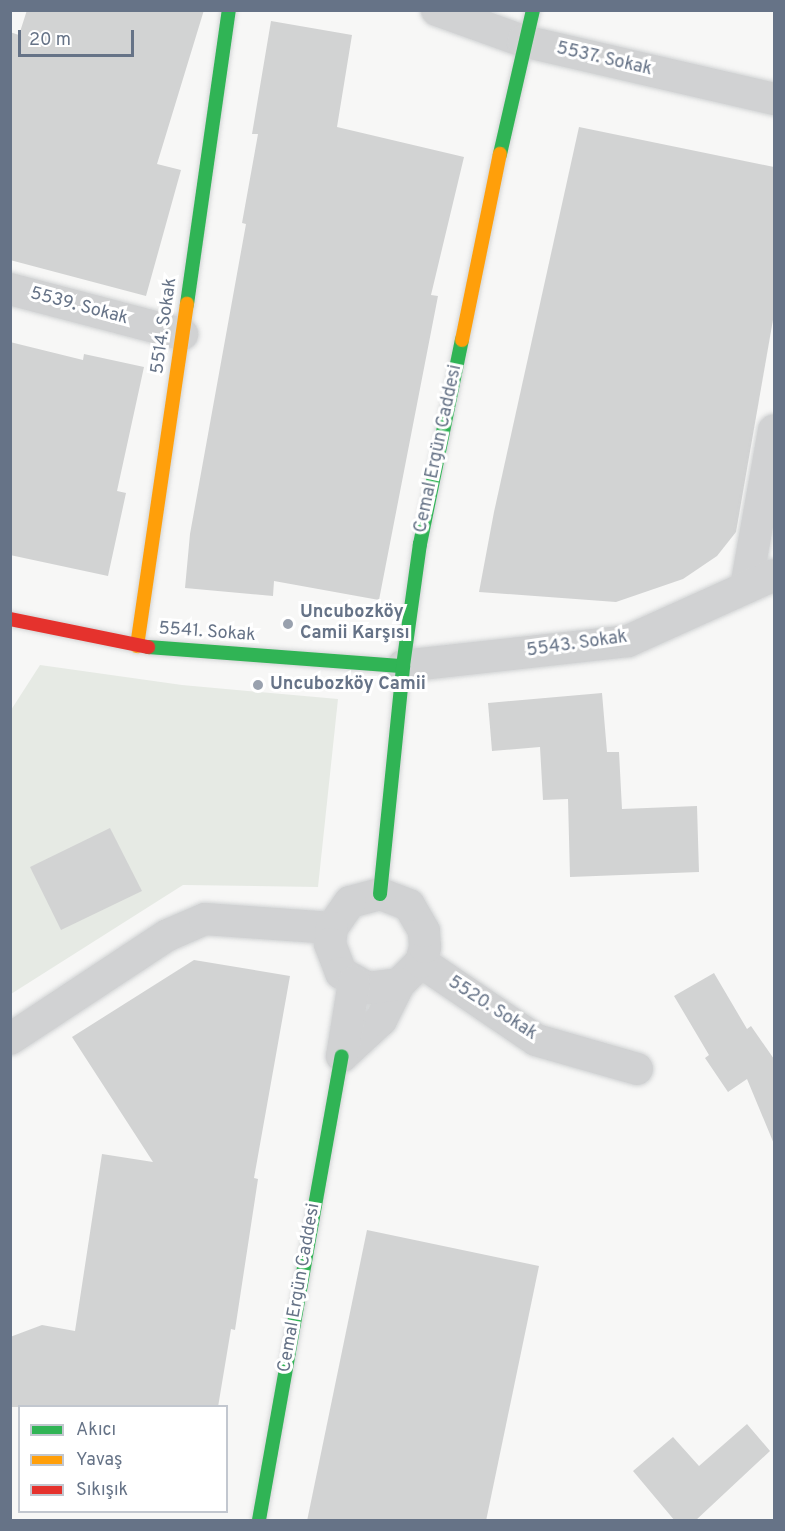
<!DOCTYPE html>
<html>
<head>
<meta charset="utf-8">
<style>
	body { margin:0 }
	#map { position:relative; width:785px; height:1531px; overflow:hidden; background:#f7f7f6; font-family:Overpass,sans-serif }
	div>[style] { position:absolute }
	.green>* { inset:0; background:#e6eae4 }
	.building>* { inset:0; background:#d2d3d3 }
	.roads { filter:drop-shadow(0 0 2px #d2d4d5) drop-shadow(0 0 2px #d2d4d5) }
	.street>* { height:32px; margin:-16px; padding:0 16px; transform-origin:16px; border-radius:16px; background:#d1d2d3 }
	.fast>* { height:14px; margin:-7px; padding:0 7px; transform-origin:7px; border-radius:7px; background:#30b455 }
	.slow>* { height:14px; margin:-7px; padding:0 7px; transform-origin:7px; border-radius:7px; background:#ff9f0a }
	.jam>* { height:14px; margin:-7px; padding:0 7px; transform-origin:7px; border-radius:7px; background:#e5322d }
	.dots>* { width:16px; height:16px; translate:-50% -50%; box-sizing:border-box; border:3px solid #fff; border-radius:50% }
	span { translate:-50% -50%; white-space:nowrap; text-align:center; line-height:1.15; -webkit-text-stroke:6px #fff; paint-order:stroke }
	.street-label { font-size:18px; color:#667387 }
	.poi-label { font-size:18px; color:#667387; font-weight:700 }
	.left { translate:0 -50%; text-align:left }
	.frame { position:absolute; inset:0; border:12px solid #667387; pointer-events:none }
	.legend { position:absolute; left:18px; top:1405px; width:210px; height:108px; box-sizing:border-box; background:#fff; border:2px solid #c2c7cf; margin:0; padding:8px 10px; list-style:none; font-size:18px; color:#667387 }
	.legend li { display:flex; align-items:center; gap:12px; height:30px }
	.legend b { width:30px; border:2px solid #c2c7cf }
	.scale { position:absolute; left:18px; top:30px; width:116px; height:27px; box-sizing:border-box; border:3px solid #667387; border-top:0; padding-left:8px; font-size:18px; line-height:21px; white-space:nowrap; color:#667387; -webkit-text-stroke:4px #fff; paint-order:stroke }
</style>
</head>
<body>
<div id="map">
	<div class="green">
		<div style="clip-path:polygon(40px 665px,182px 685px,338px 699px,318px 887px,183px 885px,11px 994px,11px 710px)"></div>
	</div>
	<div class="building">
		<div style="clip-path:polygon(27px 10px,204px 10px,157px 164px,181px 170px,146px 296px,10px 260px,10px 32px,19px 35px)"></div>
		<div style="clip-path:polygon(271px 21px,352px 35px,337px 127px,464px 157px,431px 295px,438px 296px,379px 600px,274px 581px,273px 596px,185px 588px,190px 534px,246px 224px,242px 223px,258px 134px,252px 134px)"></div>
		<div style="clip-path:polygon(579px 127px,774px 167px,774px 314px,736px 532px,717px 556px,683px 579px,616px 602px,479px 592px,494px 512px)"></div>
		<div style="clip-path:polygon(10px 342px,83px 360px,84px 354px,144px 367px,117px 491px,126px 493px,108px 576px,10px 555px)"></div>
		<div style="clip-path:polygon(602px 693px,607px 752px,619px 752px,622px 809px,697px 806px,699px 872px,570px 877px,568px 799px,543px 800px,540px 747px,492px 751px,488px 703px)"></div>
		<div style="clip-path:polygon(110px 828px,142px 891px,61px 930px,30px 867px)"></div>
		<div style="clip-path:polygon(194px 960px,290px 976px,254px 1178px,258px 1179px,235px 1330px,231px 1329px,218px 1407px,10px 1407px,10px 1337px,42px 1325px,75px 1331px,102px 1154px,153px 1162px,72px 1037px)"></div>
		<div style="clip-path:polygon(714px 973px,747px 1029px,751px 1026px,774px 1059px,774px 1144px,747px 1079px,728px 1092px,705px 1058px,709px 1055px,674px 996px)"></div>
		<div style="clip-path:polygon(367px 1230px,539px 1266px,486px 1521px,307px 1521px)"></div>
		<div style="clip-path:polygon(747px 1424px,770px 1451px,695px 1521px,675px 1521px,633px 1471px,673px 1437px,699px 1466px)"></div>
	</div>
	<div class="roads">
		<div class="street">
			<div style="left:437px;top:10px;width:91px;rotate:19.8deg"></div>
			<div style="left:523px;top:41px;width:258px;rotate:13deg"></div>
			<div style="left:10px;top:289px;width:178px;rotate:14.7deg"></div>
			<div style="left:746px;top:587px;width:159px;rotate:-79.9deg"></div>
			<div style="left:403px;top:666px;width:226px;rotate:-6.3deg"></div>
			<div style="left:628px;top:641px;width:160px;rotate:-24.3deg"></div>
			<div style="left:421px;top:962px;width:139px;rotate:34.1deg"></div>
			<div style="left:536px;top:1040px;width:105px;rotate:16deg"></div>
			<div style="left:10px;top:1039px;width:189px;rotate:-33.4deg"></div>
			<div style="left:168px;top:935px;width:40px;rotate:-23.4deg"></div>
			<div style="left:205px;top:919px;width:127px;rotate:4.1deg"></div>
			<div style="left:342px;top:1056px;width:53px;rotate:-42.7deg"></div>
			<div style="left:381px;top:1020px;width:40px;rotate:-63.4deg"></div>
			<div style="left:399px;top:984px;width:31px;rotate:-45deg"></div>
			<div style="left:421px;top:962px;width:16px;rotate:-75deg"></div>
			<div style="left:425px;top:947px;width:16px;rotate:-94deg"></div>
			<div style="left:424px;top:931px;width:30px;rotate:-120deg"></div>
			<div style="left:409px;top:905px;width:31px;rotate:-159deg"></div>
			<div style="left:380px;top:894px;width:31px;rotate:165deg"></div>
			<div style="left:350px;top:902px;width:32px;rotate:125deg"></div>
			<div style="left:332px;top:928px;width:16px;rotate:97deg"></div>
			<div style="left:330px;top:944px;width:31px;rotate:69deg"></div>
			<div style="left:341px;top:973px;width:31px;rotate:29deg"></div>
			<div style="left:368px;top:988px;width:31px;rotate:-7deg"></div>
			<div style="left:342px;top:1056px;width:75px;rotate:-80.8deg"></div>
		</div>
		<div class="fast">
			<div style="left:500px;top:154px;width:148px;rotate:-77.1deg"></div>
			<div style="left:187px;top:304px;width:297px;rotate:-81.9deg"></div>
			<div style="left:148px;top:647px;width:256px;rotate:4.3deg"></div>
			<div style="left:380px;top:894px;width:229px;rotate:-84.2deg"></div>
			<div style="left:403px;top:666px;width:123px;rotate:-82.1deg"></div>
			<div style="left:420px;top:544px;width:208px;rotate:-78.4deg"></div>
			<div style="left:259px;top:1520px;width:471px;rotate:-79.9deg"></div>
		</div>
		<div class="slow">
			<div style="left:462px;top:340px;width:190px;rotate:-78.5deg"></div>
			<div style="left:137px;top:646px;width:346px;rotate:-81.7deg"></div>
		</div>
		<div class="jam">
			<div style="left:10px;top:619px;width:141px;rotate:11.5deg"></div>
		</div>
	</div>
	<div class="dots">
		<div style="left:288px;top:624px;background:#99a1ae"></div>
		<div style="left:258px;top:685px;background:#99a1ae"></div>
	</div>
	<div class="street-label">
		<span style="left:604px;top:60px;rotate:13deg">5537. Sokak</span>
		<span style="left:79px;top:307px;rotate:15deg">5539. Sokak</span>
		<span style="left:165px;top:326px;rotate:-82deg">5514. Sokak</span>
		<span style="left:439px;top:449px;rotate:-78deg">Cemal Ergün Caddesi</span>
		<span style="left:207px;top:633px;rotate:4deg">5541. Sokak</span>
		<span style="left:577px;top:645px;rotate:-8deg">5543. Sokak</span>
		<span style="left:492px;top:1009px;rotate:33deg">5520. Sokak</span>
		<span style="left:300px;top:1288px;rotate:-80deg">Cemal Ergün Caddesi</span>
	</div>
	<div class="poi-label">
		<span class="left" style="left:300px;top:624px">Uncubozköy<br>Camii Karşısı</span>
		<span class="left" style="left:270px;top:685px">Uncubozköy Camii</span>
	</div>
	<div class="frame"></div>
	<ul class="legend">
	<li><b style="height:8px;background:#30b455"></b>Akıcı</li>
	<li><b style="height:8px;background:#ff9f0a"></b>Yavaş</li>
	<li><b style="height:8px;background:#e5322d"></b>Sıkışık</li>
	</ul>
	<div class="scale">20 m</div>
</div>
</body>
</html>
